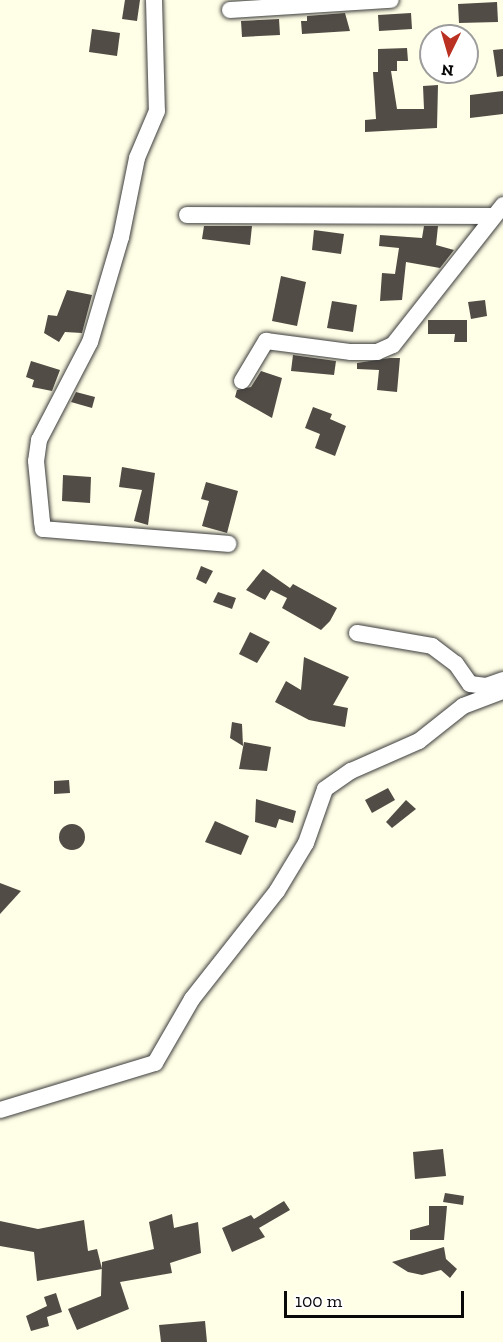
<!DOCTYPE html>
<html>
<head>
<meta charset="utf-8">
<style>
	body { margin:0 }
	#map { position:relative; width:503px; height:1342px; overflow:hidden; background:#fffee6; font-family:"Zilla Slab",serif }
	div>[style] { position:absolute }
	.building>* { inset:0; background:#524c46 }
	.round { border-radius:50% }
	.roads { filter:drop-shadow(0 0 2px #3c3c3c) drop-shadow(0 0 2px #3c3c3c) }
	.minor>* { height:16px; margin:-8px; padding:0 8px; transform-origin:8px; border-radius:8px; background:#fff }
	span { translate:-50% -50%; white-space:nowrap; text-align:center; line-height:1.15; -webkit-text-stroke:6px #fff; paint-order:stroke }
	.north { position:absolute; left:419px; top:24px; width:60px; height:60px; box-sizing:border-box; background:#fff; border:2px solid #9d9d9d; border-radius:50%; rotate:185deg; font-size:16px; font-weight:700; line-height:24px; text-align:center; color:#090909 }
	.north::after { content:''; display:block; margin:auto; width:21px; height:27px; background:#ba3021; clip-path:polygon(50% 0,100% 100%,50% 72%,0 100%) }
	.scale { position:absolute; left:284px; top:1291px; width:180px; height:27px; box-sizing:border-box; border:3px solid #090909; border-top:0; padding-left:8px; font-size:18px; line-height:21px; white-space:nowrap; color:#090909; -webkit-text-stroke:4px #fff; paint-order:stroke }
</style>
</head>
<body>
<div id="map">
	<div class="building">
		<div style="clip-path:polygon(125px 0,140px 0,137px 21px,122px 19px)"></div>
		<div style="clip-path:polygon(497px 2px,498px 22px,459px 23px,458px 4px)"></div>
		<div style="clip-path:polygon(345px 13px,350px 31px,302px 34px,301px 21px,307px 21px,307px 16px)"></div>
		<div style="clip-path:polygon(411px 13px,412px 29px,379px 31px,378px 15px)"></div>
		<div style="clip-path:polygon(279px 19px,280px 35px,242px 37px,241px 21px)"></div>
		<div style="clip-path:polygon(92px 29px,120px 33px,117px 56px,89px 52px)"></div>
		<div style="clip-path:polygon(407px 48px,408px 61px,397px 61px,397px 71px,391px 71px,397px 109px,424px 109px,423px 86px,438px 85px,437px 128px,365px 132px,365px 120px,376px 119px,373px 72px,378px 72px,378px 49px)"></div>
		<div style="clip-path:polygon(503px 49px,503px 76px,497px 77px,493px 50px)"></div>
		<div style="clip-path:polygon(503px 91px,503px 114px,470px 118px,470px 95px)"></div>
		<div style="clip-path:polygon(204px 226px,252px 226px,250px 245px,202px 239px)"></div>
		<div style="clip-path:polygon(424px 226px,438px 226px,436px 245px,454px 250px,440px 268px,406px 262px,402px 300px,380px 301px,382px 273px,395px 274px,399px 248px,379px 246px,380px 235px,422px 238px)"></div>
		<div style="clip-path:polygon(314px 230px,344px 234px,341px 254px,312px 250px)"></div>
		<div style="clip-path:polygon(281px 276px,306px 282px,297px 326px,272px 321px)"></div>
		<div style="clip-path:polygon(67px 290px,92px 295px,82px 333px,65px 332px,59px 342px,44px 333px,48px 315px,57px 316px)"></div>
		<div style="clip-path:polygon(485px 300px,487px 316px,471px 319px,468px 302px)"></div>
		<div style="clip-path:polygon(332px 301px,357px 305px,353px 332px,327px 328px)"></div>
		<div style="clip-path:polygon(428px 320px,467px 320px,467px 342px,454px 342px,455px 334px,428px 334px)"></div>
		<div style="clip-path:polygon(293px 355px,336px 361px,334px 375px,291px 371px)"></div>
		<div style="clip-path:polygon(390px 358px,400px 358px,397px 392px,377px 390px,379px 370px,357px 369px,357px 363px)"></div>
		<div style="clip-path:polygon(31px 361px,60px 370px,52px 391px,32px 387px,34px 380px,26px 377px)"></div>
		<div style="clip-path:polygon(261px 371px,282px 378px,272px 418px,235px 397px,237px 390px,251px 387px)"></div>
		<div style="clip-path:polygon(76px 392px,95px 397px,92px 408px,71px 402px)"></div>
		<div style="clip-path:polygon(313px 407px,332px 414px,330px 419px,346px 426px,335px 456px,315px 448px,320px 434px,305px 428px)"></div>
		<div style="clip-path:polygon(122px 467px,155px 473px,148px 525px,134px 521px,142px 490px,119px 487px)"></div>
		<div style="clip-path:polygon(63px 475px,91px 477px,90px 503px,62px 501px)"></div>
		<div style="clip-path:polygon(206px 482px,238px 491px,227px 533px,202px 526px,209px 501px,201px 499px)"></div>
		<div style="clip-path:polygon(201px 566px,213px 571px,206px 584px,196px 579px)"></div>
		<div style="clip-path:polygon(263px 569px,290px 588px,293px 584px,337px 608px,330px 621px,321px 630px,282px 608px,287px 598px,271px 590px,265px 600px,246px 590px)"></div>
		<div style="clip-path:polygon(218px 592px,236px 598px,232px 609px,213px 602px)"></div>
		<div style="clip-path:polygon(250px 632px,270px 642px,257px 663px,239px 654px)"></div>
		<div style="clip-path:polygon(304px 657px,349px 677px,333px 705px,348px 708px,345px 727px,309px 720px,275px 702px,286px 681px,301px 690px)"></div>
		<div style="clip-path:polygon(232px 722px,242px 724px,243px 746px,230px 738px)"></div>
		<div style="clip-path:polygon(244px 742px,271px 747px,267px 771px,239px 769px)"></div>
		<div style="clip-path:polygon(69px 780px,70px 793px,54px 794px,54px 781px)"></div>
		<div style="clip-path:polygon(388px 788px,395px 800px,372px 813px,365px 800px)"></div>
		<div style="clip-path:polygon(256px 799px,296px 811px,293px 823px,279px 819px,276px 828px,255px 822px)"></div>
		<div style="clip-path:polygon(406px 800px,416px 809px,392px 828px,386px 822px)"></div>
		<div style="clip-path:polygon(215px 821px,249px 836px,241px 855px,205px 842px)"></div>
		<div class="round" style="left:59px;top:824px;width:26px;height:26px"></div>
		<div style="clip-path:polygon(0 883px,21px 891px,0 914px)"></div>
		<div style="clip-path:polygon(443px 1149px,446px 1176px,415px 1179px,413px 1152px)"></div>
		<div style="clip-path:polygon(445px 1193px,464px 1196px,463px 1205px,443px 1202px)"></div>
		<div style="clip-path:polygon(284px 1201px,290px 1210px,259px 1228px,265px 1237px,232px 1252px,222px 1228px,251px 1215px,254px 1219px)"></div>
		<div style="clip-path:polygon(429px 1206px,447px 1206px,444px 1240px,410px 1240px,410px 1230px,429px 1225px)"></div>
		<div style="clip-path:polygon(172px 1214px,174px 1228px,198px 1222px,201px 1253px,170px 1263px,172px 1273px,120px 1282px,129px 1309px,77px 1330px,68px 1309px,101px 1296px,102px 1262px,154px 1249px,149px 1222px)"></div>
		<div style="clip-path:polygon(84px 1220px,88px 1251px,97px 1249px,102px 1269px,37px 1281px,34px 1252px,0 1246px,0 1221px,38px 1229px)"></div>
		<div style="clip-path:polygon(444px 1247px,446px 1259px,457px 1269px,450px 1278px,441px 1270px,422px 1275px,408px 1272px,392px 1262px)"></div>
		<div style="clip-path:polygon(56px 1293px,62px 1312px,47px 1317px,49px 1326px,31px 1331px,26px 1316px,47px 1306px,44px 1297px)"></div>
		<div style="clip-path:polygon(205px 1321px,207px 1342px,161px 1342px,159px 1325px)"></div>
	</div>
	<div class="roads">
		<div class="minor">
			<div style="left:154px;top:0;width:111px;rotate:88.5deg"></div>
			<div style="left:157px;top:111px;width:51px;rotate:113.1deg"></div>
			<div style="left:137px;top:158px;width:81px;rotate:101.4deg"></div>
			<div style="left:121px;top:237px;width:109px;rotate:106.4deg"></div>
			<div style="left:90px;top:342px;width:110px;rotate:117.5deg"></div>
			<div style="left:39px;top:440px;width:21px;rotate:98deg"></div>
			<div style="left:36px;top:461px;width:61px;rotate:84.4deg"></div>
			<div style="left:42px;top:522px;width:7px;rotate:82deg"></div>
			<div style="left:43px;top:529px;width:186px;rotate:4.6deg"></div>
			<div style="left:230px;top:10px;width:161px;rotate:-3.6deg"></div>
			<div style="left:187px;top:215px;width:307px;rotate:0.2deg"></div>
			<div style="left:242px;top:381px;width:47px;rotate:-59deg"></div>
			<div style="left:266px;top:341px;width:86px;rotate:7.4deg"></div>
			<div style="left:351px;top:352px;width:26px"></div>
			<div style="left:377px;top:352px;width:17px;rotate:-24deg"></div>
			<div style="left:393px;top:345px;width:178px;rotate:-51.8deg"></div>
			<div style="left:357px;top:633px;width:76px;rotate:9.8deg"></div>
			<div style="left:432px;top:646px;width:30px;rotate:37deg"></div>
			<div style="left:456px;top:664px;width:24px;rotate:55deg"></div>
			<div style="left:470px;top:684px;width:16px;rotate:7deg"></div>
			<div style="left:486px;top:686px;width:18px;rotate:-19deg"></div>
			<div style="left:0;top:1110px;width:162px;rotate:-16.9deg"></div>
			<div style="left:155px;top:1063px;width:74px;rotate:-60deg"></div>
			<div style="left:192px;top:999px;width:137px;rotate:-51.8deg"></div>
			<div style="left:277px;top:891px;width:56px;rotate:-58.9deg"></div>
			<div style="left:306px;top:843px;width:57px;rotate:-70.6deg"></div>
			<div style="left:325px;top:789px;width:32px;rotate:-35deg"></div>
			<div style="left:351px;top:771px;width:74px;rotate:-23.8deg"></div>
			<div style="left:419px;top:741px;width:56px;rotate:-38.5deg"></div>
			<div style="left:463px;top:706px;width:43px;rotate:-20.6deg"></div>
		</div>
	</div>
	<div class="north">N</div>
	<div class="scale">100 m</div>
</div>
</body>
</html>
